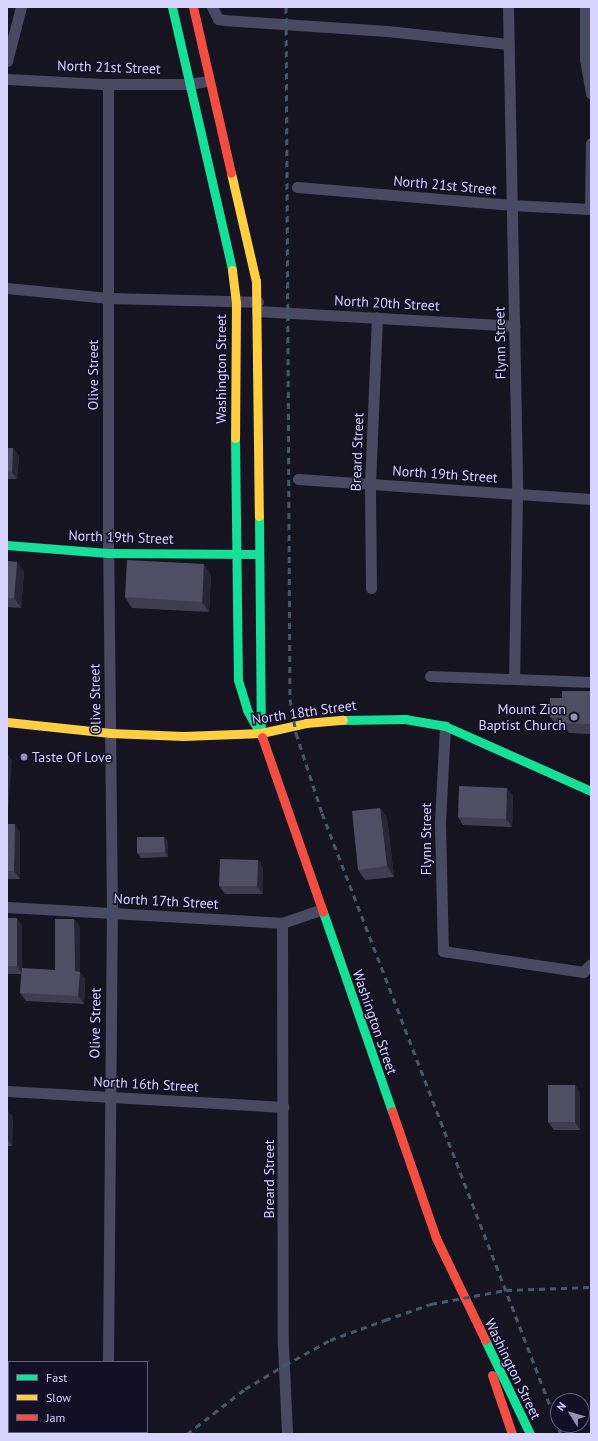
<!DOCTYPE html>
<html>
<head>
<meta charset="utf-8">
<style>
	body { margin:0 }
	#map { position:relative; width:598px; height:1441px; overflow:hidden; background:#161421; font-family:"PT Sans",sans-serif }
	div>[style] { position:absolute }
	.street>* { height:11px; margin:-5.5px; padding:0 5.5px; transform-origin:5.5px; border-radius:5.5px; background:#4a4962 }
	.fast>* { height:9px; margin:-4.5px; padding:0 4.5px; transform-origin:4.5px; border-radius:4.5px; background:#16e098 }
	.slow>* { height:9px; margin:-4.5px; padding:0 4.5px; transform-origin:4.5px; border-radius:4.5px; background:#ffcf43 }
	.jam>* { height:9px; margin:-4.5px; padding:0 4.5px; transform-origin:4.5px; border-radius:4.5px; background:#f24e42 }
	.rail>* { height:3px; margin-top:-1.5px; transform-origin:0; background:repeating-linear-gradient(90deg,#43596b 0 6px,transparent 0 11px) }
	.wall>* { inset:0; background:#403d50 }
	.shaded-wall>* { inset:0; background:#282635 }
	.building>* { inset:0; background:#504e63 }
	.dots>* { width:11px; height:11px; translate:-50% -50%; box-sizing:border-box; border:2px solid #130f26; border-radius:50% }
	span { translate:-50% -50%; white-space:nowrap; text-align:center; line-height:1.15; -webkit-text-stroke:3px #130f26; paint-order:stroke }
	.street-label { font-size:14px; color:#d9d4ff }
	.poi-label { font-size:14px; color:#d9d4ff }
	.right { translate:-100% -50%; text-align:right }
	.left { translate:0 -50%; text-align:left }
	.frame { position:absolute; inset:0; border:8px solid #d9d4ff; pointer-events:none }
	.legend { position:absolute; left:8px; top:1361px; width:140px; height:72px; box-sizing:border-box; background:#130f26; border:1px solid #625e7d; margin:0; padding:5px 7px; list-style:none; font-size:12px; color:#d9d4ff }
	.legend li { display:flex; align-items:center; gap:8px; height:20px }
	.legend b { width:20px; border:1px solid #625e7d }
	.north { position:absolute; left:550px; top:1393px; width:40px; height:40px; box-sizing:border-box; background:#130f26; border:1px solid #625e7d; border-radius:50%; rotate:307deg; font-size:11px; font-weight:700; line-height:16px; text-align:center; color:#d9d4ff }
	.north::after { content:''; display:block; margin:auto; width:14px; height:18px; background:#9591b1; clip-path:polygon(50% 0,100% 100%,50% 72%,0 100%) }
</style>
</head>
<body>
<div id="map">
	<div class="street">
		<div style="left:212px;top:7px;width:13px;rotate:63deg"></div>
		<div style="left:218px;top:19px;width:6px;rotate:9deg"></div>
		<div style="left:224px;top:20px;width:163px;rotate:3.9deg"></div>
		<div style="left:387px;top:31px;width:122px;rotate:6.1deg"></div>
		<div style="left:508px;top:7px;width:487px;rotate:88.9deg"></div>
		<div style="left:517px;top:494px;width:185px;rotate:90.9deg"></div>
		<div style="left:585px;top:7px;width:52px;rotate:90deg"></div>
		<div style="left:585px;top:59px;width:35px;rotate:80deg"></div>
		<div style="left:7px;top:61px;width:56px;rotate:-75.5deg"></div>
		<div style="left:7px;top:79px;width:96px;rotate:3deg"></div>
		<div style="left:103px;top:84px;width:86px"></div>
		<div style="left:189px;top:84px;width:20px;rotate:-9deg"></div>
		<div style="left:297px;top:187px;width:214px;rotate:4.8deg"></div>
		<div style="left:510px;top:205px;width:81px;rotate:2.8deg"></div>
		<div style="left:590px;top:209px;width:66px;rotate:-89.1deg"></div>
		<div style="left:7px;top:288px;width:102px;rotate:5.6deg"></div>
		<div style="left:109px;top:298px;width:149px;rotate:1.5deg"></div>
		<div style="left:257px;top:311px;width:258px;rotate:3.3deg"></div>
		<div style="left:298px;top:479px;width:294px;rotate:3.9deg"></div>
		<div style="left:371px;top:588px;width:104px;rotate:-90.6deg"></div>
		<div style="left:370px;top:484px;width:167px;rotate:-87.6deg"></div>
		<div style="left:430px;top:676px;width:161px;rotate:2.1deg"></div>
		<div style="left:445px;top:726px;width:97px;rotate:93deg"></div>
		<div style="left:440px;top:823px;width:128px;rotate:88.7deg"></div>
		<div style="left:443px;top:951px;width:142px;rotate:8.5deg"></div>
		<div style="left:583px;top:972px;width:11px;rotate:-45deg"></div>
		<div style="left:7px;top:907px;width:275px;rotate:3.3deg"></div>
		<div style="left:282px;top:923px;width:40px;rotate:-18.9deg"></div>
		<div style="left:282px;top:923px;width:422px;rotate:89.9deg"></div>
		<div style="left:283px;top:1345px;width:89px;rotate:87.4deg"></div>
		<div style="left:7px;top:1091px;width:277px;rotate:3.3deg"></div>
		<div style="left:108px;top:1362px;width:449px;rotate:-89.5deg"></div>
		<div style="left:112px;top:913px;width:360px;rotate:-90.6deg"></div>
		<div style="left:108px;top:553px;width:469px;rotate:-90deg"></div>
		<div style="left:108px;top:1432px;width:2px;rotate:90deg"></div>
	</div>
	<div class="fast">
		<div style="left:172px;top:7px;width:270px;rotate:77.1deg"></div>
		<div style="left:235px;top:438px;width:242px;rotate:89.3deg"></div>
		<div style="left:238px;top:680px;width:31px;rotate:73deg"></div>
		<div style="left:247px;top:710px;width:31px;rotate:61deg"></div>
		<div style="left:259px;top:516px;width:216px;rotate:89.5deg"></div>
		<div style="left:7px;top:545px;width:101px;rotate:4.5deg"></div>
		<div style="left:108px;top:553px;width:150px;rotate:0.4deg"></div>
		<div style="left:343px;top:720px;width:62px;rotate:-0.9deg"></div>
		<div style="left:405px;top:719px;width:41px;rotate:9.9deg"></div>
		<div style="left:445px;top:726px;width:160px;rotate:24deg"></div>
		<div style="left:323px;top:912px;width:211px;rotate:70.9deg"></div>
		<div style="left:485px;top:1340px;width:104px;rotate:64.4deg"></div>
	</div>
	<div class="slow">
		<div style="left:231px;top:173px;width:111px;rotate:77deg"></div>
		<div style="left:256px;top:281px;width:235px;rotate:89.3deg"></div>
		<div style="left:232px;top:270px;width:33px;rotate:83deg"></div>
		<div style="left:236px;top:303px;width:135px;rotate:90.4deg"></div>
		<div style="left:7px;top:722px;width:104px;rotate:6.1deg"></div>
		<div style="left:110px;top:733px;width:73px;rotate:2.4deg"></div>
		<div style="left:183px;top:736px;width:78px;rotate:-2.2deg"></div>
		<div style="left:261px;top:733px;width:46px;rotate:-12.5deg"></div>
		<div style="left:306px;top:723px;width:37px;rotate:-5deg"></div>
	</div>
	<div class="jam">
		<div style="left:193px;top:7px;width:170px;rotate:77.1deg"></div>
		<div style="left:262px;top:737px;width:185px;rotate:70.8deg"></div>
		<div style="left:392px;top:1111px;width:134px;rotate:70.9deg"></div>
		<div style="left:436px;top:1238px;width:113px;rotate:64.3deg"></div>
		<div style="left:492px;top:1375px;width:62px;rotate:71.3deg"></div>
	</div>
	<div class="rail">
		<div style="left:286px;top:7px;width:692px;rotate:89.67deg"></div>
		<div style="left:290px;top:699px;width:35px;rotate:80deg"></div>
		<div style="left:296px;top:733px;width:84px;rotate:72deg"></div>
		<div style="left:322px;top:813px;width:665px;rotate:68.95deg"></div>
		<div style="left:187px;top:1434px;width:73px;rotate:-37.8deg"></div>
		<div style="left:245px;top:1389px;width:47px;rotate:-31deg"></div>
		<div style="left:285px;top:1365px;width:51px;rotate:-29.1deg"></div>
		<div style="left:330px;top:1340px;width:59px;rotate:-20deg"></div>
		<div style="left:385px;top:1320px;width:49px;rotate:-19.2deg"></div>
		<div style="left:431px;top:1304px;width:76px;rotate:-10.6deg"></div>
		<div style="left:506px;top:1290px;width:85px;rotate:-2deg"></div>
	</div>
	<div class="wall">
		<div style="clip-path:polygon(7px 448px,13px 448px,19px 456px,17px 479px,7px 479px)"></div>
		<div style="clip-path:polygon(7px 561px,17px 562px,24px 572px,21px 608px,7px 607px)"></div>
		<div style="clip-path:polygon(211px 575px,209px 612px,132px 608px,125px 597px)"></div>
		<div style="clip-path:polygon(591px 691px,591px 734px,569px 733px,565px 727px,558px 727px,550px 717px,562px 698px)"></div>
		<div style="clip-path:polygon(513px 795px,512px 827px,463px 825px,458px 817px)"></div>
		<div style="clip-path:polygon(380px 808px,387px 818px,394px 877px,365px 880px,358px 870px)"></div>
		<div style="clip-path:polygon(7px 824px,20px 832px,20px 879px,7px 879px)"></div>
		<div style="clip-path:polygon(164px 837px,168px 842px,168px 857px,141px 858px,137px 853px)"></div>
		<div style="clip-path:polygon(258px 860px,263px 868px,263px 894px,225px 894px,219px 886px)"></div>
		<div style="clip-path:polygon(7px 918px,22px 926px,22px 969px,55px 970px,74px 919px,80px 927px,80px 972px,85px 979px,84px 1004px,26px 1001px,20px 993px,21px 974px,8px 974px,7px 973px)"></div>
		<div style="clip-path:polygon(575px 1085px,580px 1093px,580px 1130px,554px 1130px,548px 1122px)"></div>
		<div style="clip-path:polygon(7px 1110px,13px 1117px,12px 1146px,7px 1146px)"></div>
	</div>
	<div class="shaded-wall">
		<div style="clip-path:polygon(13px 448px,19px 456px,17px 479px,12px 472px)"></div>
		<div style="clip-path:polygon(17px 562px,24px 572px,21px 608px,14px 598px)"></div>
		<div style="clip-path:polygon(204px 564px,211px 575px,209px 612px,202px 602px)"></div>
		<div style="clip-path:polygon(7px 754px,12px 760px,8px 812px,7px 810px)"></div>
		<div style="clip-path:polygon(507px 788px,513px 795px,512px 827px,506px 819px)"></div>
		<div style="clip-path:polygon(380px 808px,387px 818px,394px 877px,387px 866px)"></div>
		<div style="clip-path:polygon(15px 824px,20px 832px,20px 879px,14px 871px)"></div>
		<div style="clip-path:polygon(164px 837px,168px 842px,168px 857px,165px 852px)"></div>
		<div style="clip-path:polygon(258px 860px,263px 868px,263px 894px,257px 886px)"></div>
		<div style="clip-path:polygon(17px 918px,22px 926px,22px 974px,17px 966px)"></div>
		<div style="clip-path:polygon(74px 919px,80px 927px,80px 972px,85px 979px,84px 1004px,78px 996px,75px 971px)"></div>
		<div style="clip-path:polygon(575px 1085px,580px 1093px,580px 1130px,575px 1122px)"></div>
		<div style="clip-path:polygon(7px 1110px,13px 1117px,12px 1146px,7px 1139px)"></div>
	</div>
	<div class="building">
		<div style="clip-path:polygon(7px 448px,13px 448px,12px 472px,7px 471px)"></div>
		<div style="clip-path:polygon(127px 560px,204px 564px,202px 602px,125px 597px)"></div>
		<div style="clip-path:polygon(7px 561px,17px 562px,14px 598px,7px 598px)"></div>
		<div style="clip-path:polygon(562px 691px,591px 691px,591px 724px,562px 723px,562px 717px,550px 717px,550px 698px,562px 698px)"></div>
		<div style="clip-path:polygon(459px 786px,507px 788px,506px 819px,458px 817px)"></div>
		<div style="clip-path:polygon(380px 808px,387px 866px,358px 870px,352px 811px)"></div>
		<div style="clip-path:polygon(7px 824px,15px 824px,14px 871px,7px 871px)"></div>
		<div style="clip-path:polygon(137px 837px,164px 837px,165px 852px,137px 853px)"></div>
		<div style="clip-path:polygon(220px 859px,258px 860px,257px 886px,219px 886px)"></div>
		<div style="clip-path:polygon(7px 918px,17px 918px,17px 966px,7px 966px)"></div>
		<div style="clip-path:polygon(55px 919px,74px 919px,75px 971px,80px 972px,78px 996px,20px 993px,22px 968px,55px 970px)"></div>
		<div style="clip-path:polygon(548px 1085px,575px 1085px,575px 1122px,548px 1122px)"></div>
	</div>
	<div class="dots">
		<div style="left:574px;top:717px;background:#9591b1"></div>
		<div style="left:24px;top:757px;background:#9591b1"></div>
	</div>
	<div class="street-label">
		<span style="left:109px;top:67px;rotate:2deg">North 21st Street</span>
		<span style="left:445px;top:185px;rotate:5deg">North 21st Street</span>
		<span style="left:387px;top:303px;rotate:3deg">North 20th Street</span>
		<span style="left:500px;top:343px;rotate:-91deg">Flynn Street</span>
		<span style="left:221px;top:369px;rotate:-90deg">Washington Street</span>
		<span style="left:93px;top:375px;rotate:-90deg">Olive Street</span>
		<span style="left:357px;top:452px;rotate:-88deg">Breard Street</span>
		<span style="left:445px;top:474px;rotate:4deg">North 19th Street</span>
		<span style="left:121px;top:537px;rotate:2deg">North 19th Street</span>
		<span style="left:95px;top:699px;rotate:-91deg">Olive Street</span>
		<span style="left:304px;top:712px;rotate:-8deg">North 18th Street</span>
		<span style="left:426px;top:839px;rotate:-90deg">Flynn Street</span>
		<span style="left:166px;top:901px;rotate:3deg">North 17th Street</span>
		<span style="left:375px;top:1022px;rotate:71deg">Washington Street</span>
		<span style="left:95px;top:1023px;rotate:-89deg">Olive Street</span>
		<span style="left:146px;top:1084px;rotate:3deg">North 16th Street</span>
		<span style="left:269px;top:1179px;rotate:-90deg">Breard Street</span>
		<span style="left:513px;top:1369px;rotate:64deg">Washington Street</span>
	</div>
	<div class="poi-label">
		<span class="right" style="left:566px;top:717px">Mount Zion<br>Baptist Church</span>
		<span class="left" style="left:32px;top:757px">Taste Of Love</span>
	</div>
	<div class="frame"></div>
	<ul class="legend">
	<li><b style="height:5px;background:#16e098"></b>Fast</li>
	<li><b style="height:5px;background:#ffcf43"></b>Slow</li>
	<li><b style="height:5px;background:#f24e42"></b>Jam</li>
	</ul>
	<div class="north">N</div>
</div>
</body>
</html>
